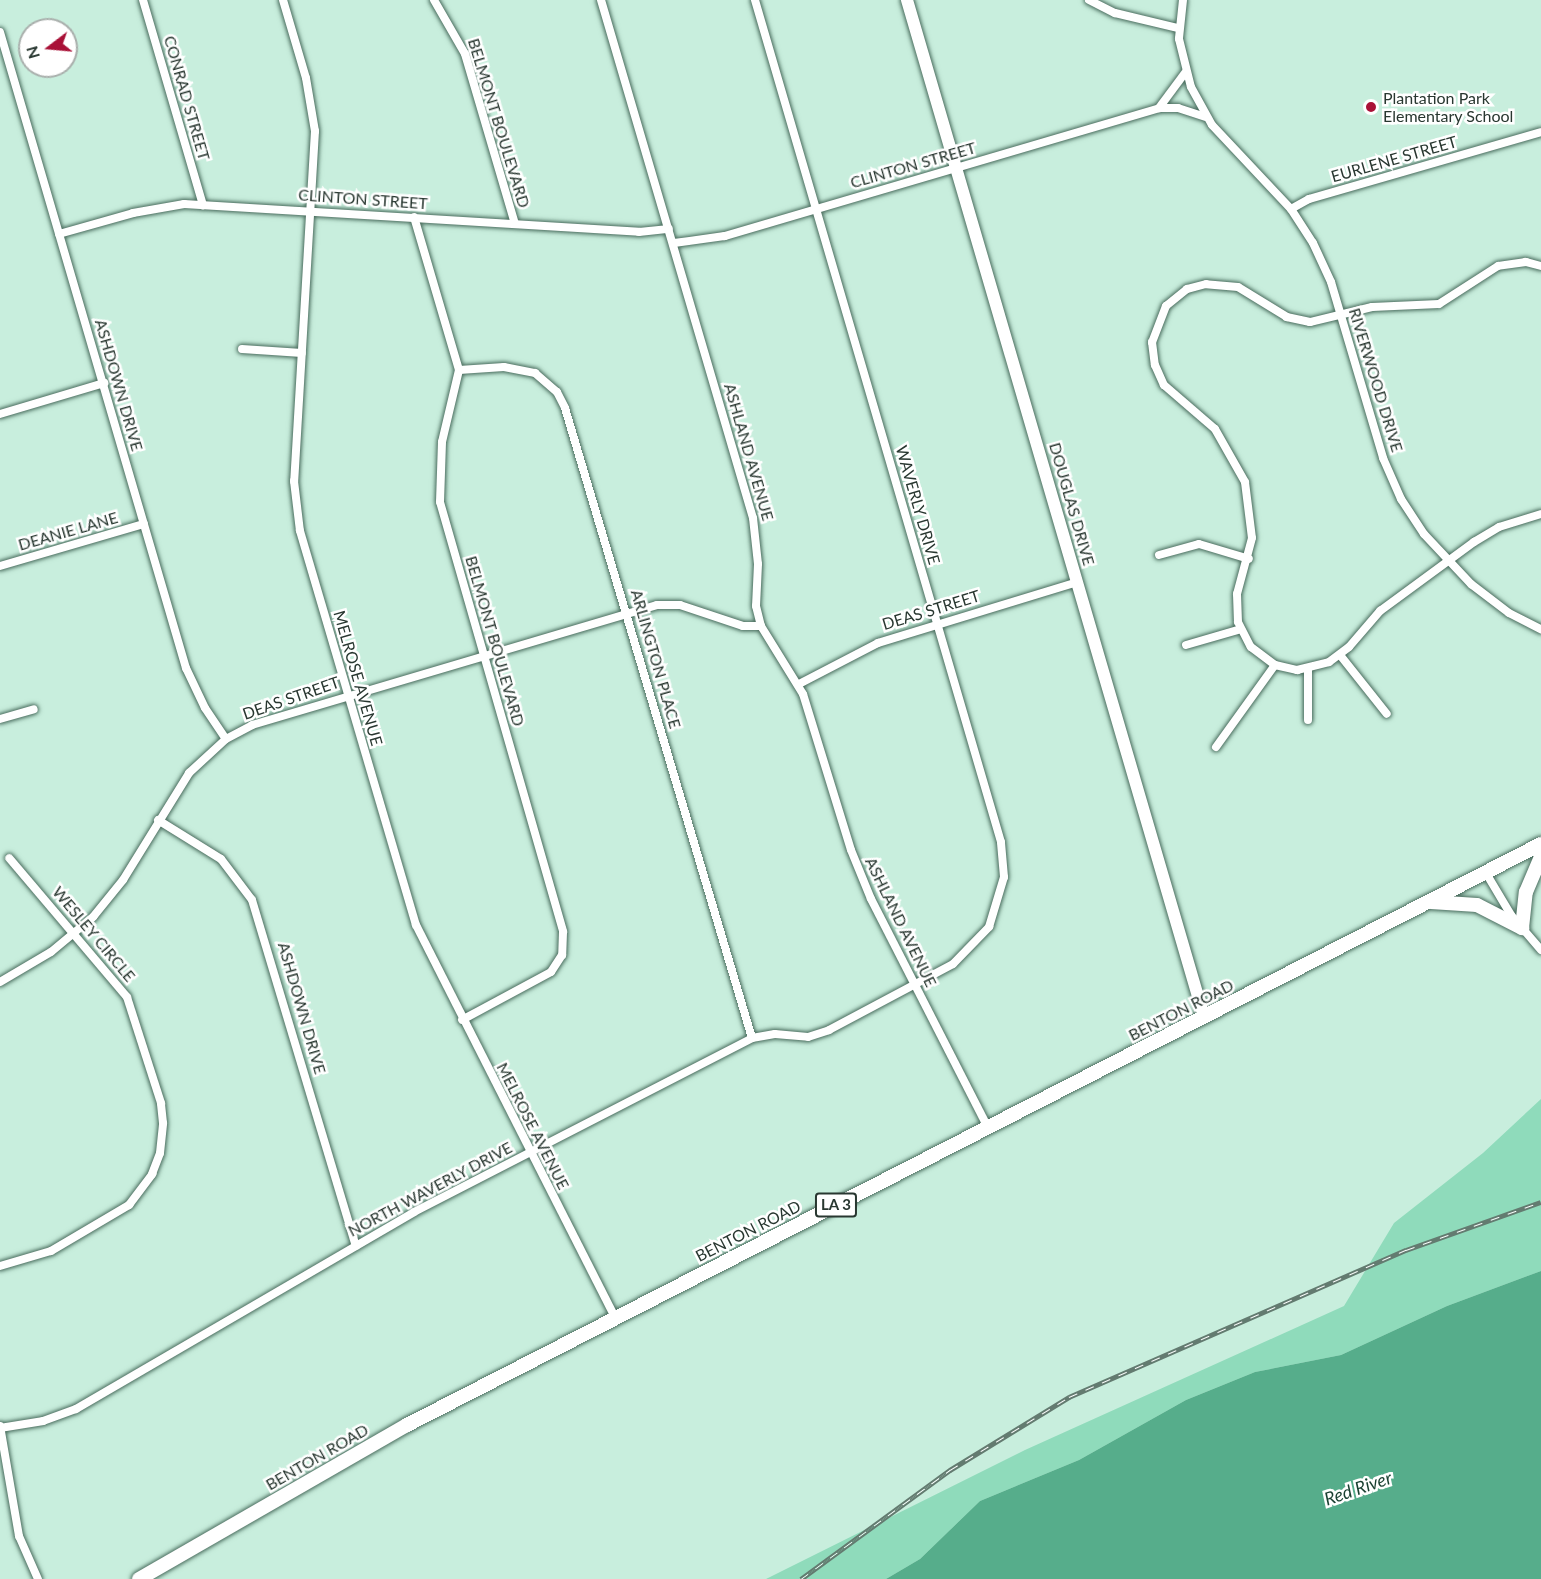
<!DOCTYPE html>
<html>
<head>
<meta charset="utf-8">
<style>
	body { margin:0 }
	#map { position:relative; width:1541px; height:1579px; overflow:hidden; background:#c8eedd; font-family:Lato,sans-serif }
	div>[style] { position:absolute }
	.green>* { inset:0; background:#8fdbbb }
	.water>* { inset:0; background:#56ad8b }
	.roads { filter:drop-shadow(0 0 2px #496c5d) drop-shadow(0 0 2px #496c5d) }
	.street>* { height:8px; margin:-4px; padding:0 4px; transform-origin:4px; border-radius:4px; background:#fff }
	.secondary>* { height:12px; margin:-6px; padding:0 6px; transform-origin:6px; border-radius:6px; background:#fff }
	.primary>* { height:14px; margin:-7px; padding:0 7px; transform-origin:7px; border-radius:7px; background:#fff }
	.rail>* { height:5px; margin-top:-2.5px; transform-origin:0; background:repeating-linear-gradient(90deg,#fff 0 9px,#637b70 0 18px); box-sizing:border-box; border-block:2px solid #637b70 }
	.dots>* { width:16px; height:16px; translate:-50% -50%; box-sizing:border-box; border:3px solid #fff; border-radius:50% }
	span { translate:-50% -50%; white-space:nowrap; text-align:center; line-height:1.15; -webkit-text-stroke:5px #fff; paint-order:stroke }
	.shield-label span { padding:2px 4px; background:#fff; border:2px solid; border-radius:4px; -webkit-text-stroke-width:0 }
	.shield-label { font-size:15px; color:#283730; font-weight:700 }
	.street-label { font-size:16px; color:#283730 }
	.poi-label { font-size:16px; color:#283730 }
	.left { translate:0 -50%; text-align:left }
	.water-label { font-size:18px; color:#183f30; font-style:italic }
	.north { position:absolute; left:18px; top:18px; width:60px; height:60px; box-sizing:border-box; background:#fff; border:2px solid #a9afac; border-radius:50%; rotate:254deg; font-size:16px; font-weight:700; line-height:24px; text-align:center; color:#283730 }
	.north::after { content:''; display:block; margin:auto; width:21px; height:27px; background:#a91137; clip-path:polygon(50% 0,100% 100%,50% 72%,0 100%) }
</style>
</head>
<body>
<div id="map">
	<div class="green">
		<div style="clip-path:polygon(1541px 1099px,1541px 1271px,1447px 1306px,1341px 1355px,1255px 1372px,1186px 1400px,1079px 1460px,980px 1501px,920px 1559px,886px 1579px,766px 1579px,1025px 1450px,1344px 1306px,1394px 1223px,1483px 1153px)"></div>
	</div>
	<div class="water">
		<div style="clip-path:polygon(1541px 1271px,1541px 1579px,886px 1579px,920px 1559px,980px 1501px,1079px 1460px,1186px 1400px,1255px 1372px,1341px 1355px,1447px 1306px)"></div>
	</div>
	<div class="roads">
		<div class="street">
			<div style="left:143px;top:0;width:214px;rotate:73.7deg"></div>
			<div style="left:283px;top:0;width:81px;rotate:73.6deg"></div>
			<div style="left:306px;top:78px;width:54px;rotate:80.4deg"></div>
			<div style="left:315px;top:131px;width:351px;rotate:93.4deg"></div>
			<div style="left:294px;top:481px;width:50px;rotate:83.2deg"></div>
			<div style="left:300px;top:531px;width:411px;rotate:73.6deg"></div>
			<div style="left:416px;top:925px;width:441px;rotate:63.1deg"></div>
			<div style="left:434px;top:0;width:62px;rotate:60.1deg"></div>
			<div style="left:465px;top:54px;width:177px;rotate:73.6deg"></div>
			<div style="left:601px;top:0;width:540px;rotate:73.65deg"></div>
			<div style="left:753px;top:518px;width:46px;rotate:83.8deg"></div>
			<div style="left:758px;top:564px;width:42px;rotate:92.7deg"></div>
			<div style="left:756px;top:606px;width:21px;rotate:76deg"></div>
			<div style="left:761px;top:626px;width:80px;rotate:58.3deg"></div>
			<div style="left:803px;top:694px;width:163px;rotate:72.9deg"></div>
			<div style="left:851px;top:850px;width:53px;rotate:67.8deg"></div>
			<div style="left:871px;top:899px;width:257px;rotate:62.9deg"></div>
			<div style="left:1089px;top:0;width:29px;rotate:27deg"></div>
			<div style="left:1115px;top:13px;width:65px;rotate:13.4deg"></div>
			<div style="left:1183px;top:0;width:39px;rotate:96deg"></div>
			<div style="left:1179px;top:39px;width:49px;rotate:76deg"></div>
			<div style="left:1191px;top:87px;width:43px;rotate:61.1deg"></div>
			<div style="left:1212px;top:125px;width:115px;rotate:46.8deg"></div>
			<div style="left:1291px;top:209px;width:40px;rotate:57.1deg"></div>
			<div style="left:1313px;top:243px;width:43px;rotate:65.2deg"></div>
			<div style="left:1331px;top:282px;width:184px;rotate:73.5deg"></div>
			<div style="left:1383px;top:458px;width:45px;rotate:66.3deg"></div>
			<div style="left:1401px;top:499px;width:42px;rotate:56.7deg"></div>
			<div style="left:1424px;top:534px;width:69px;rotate:46.8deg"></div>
			<div style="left:1471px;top:584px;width:48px;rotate:37.3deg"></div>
			<div style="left:1509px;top:613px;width:36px;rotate:27deg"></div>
			<div style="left:0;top:32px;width:663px;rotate:73.7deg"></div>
			<div style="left:186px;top:668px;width:44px;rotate:64.6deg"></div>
			<div style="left:205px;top:708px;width:37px;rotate:56deg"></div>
			<div style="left:1161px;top:108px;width:17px"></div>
			<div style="left:1178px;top:108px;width:29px;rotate:18deg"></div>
			<div style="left:1291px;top:209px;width:21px;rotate:-29deg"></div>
			<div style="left:1309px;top:199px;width:241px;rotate:-16.1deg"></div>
			<div style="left:414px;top:217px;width:159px;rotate:73.6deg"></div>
			<div style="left:459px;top:370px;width:74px;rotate:103.3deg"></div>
			<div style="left:442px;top:442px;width:60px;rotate:91.9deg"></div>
			<div style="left:440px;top:502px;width:447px;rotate:74deg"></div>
			<div style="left:563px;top:932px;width:23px;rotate:92deg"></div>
			<div style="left:562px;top:955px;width:20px;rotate:123deg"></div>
			<div style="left:551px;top:972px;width:101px;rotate:151.7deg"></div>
			<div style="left:59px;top:234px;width:77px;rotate:-15.8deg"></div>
			<div style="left:133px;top:213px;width:52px;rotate:-10deg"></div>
			<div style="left:184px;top:204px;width:456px;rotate:3.5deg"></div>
			<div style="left:639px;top:232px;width:30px;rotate:-6deg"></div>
			<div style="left:674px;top:243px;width:51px;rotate:-7.8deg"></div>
			<div style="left:725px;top:236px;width:452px;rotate:-16.4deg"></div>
			<div style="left:1159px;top:108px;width:44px;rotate:-53.4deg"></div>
			<div style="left:1541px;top:266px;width:16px;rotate:-165deg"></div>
			<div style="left:1526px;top:262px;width:28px;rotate:172deg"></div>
			<div style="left:1498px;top:266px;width:70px;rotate:147.2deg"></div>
			<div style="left:1439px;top:304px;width:67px;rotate:177.4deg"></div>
			<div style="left:1372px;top:307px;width:64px;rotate:166.4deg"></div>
			<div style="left:1310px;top:322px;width:24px;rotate:-168deg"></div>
			<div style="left:1287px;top:317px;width:57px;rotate:-148.5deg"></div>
			<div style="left:1238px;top:287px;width:32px;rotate:-175deg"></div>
			<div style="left:1206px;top:284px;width:20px;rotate:165deg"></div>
			<div style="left:1187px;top:289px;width:27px;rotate:141deg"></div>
			<div style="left:1166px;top:306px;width:39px;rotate:111deg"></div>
			<div style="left:1152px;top:342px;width:23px;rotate:83deg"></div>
			<div style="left:1155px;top:365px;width:22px;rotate:66deg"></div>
			<div style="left:1164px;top:385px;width:67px;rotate:40.8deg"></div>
			<div style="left:1215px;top:429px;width:61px;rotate:60.5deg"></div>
			<div style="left:1245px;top:482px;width:56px;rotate:82.9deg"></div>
			<div style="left:1252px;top:538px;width:58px;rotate:105deg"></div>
			<div style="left:1237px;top:594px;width:28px;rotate:88deg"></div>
			<div style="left:1238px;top:622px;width:28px;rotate:63deg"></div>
			<div style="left:1251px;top:647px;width:30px;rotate:37deg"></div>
			<div style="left:1275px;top:665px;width:23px;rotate:13deg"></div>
			<div style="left:1297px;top:670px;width:33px;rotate:-14deg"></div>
			<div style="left:1329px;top:662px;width:25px;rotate:-37deg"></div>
			<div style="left:1349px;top:647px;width:48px;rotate:-49.3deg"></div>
			<div style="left:1380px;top:611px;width:117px;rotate:-36.3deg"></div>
			<div style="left:1474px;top:542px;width:29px;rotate:-31deg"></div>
			<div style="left:1499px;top:527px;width:44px;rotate:-17.2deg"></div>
			<div style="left:242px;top:349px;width:60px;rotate:3.8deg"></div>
			<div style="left:459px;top:370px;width:45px;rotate:-3.8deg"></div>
			<div style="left:504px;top:367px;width:32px;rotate:11deg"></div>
			<div style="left:535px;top:373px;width:29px;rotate:41deg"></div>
			<div style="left:557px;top:392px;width:18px;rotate:63deg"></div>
			<div style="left:565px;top:408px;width:657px;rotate:73.47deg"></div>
			<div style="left:0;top:414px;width:109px;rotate:-16.6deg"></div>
			<div style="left:1159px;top:555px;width:41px;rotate:-15.4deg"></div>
			<div style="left:1199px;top:544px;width:52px;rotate:16.7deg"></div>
			<div style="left:0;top:566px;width:150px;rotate:-16.3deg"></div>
			<div style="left:1186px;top:645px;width:57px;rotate:-16.2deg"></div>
			<div style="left:1340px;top:655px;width:75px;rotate:51.5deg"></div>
			<div style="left:799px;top:684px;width:89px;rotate:-27.4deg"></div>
			<div style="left:878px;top:643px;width:209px;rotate:-17deg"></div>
			<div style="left:0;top:719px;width:35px;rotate:-16deg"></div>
			<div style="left:1308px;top:720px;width:51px;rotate:-90deg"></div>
			<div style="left:1216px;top:747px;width:101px;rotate:-54.3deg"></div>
			<div style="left:158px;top:820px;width:74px;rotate:31.8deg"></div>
			<div style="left:221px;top:859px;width:51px;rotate:52.9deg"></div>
			<div style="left:252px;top:900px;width:361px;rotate:73.3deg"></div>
			<div style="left:1486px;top:873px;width:49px;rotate:59.2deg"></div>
			<div style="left:1511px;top:915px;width:46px;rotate:49.4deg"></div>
			<div style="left:0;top:982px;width:59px;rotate:-30.5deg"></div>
			<div style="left:51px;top:952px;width:55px;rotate:-39.8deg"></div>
			<div style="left:93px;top:917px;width:48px;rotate:-51deg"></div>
			<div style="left:123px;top:880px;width:126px;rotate:-58.3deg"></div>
			<div style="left:189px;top:773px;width:50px;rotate:-42.6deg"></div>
			<div style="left:226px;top:739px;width:30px;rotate:-28deg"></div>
			<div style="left:252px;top:725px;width:422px;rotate:-16.5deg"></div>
			<div style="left:657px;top:605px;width:23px"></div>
			<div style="left:680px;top:605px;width:66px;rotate:18.4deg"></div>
			<div style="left:743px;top:626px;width:18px"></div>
			<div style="left:0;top:1266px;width:53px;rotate:-16.4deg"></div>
			<div style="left:51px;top:1251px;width:91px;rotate:-30.5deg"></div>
			<div style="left:129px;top:1205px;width:39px;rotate:-53deg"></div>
			<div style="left:152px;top:1174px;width:22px;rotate:-69deg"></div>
			<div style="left:160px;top:1153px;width:30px;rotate:-84deg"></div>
			<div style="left:163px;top:1123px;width:20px;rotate:-96deg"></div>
			<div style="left:161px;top:1103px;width:111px;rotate:-107.8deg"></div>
			<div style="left:127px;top:997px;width:182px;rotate:-130.3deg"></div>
			<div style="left:0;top:1426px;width:112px;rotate:80.2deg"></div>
			<div style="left:19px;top:1536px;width:47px;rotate:66.2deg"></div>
			<div style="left:0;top:1428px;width:44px;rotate:-9.2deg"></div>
			<div style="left:43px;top:1421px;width:35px;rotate:-20deg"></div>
			<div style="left:76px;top:1409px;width:391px;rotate:-30.2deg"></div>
			<div style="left:414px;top:1212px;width:380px;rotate:-27.2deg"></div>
			<div style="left:752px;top:1038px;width:23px;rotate:-10deg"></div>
			<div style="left:775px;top:1034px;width:33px;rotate:5deg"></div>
			<div style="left:808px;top:1037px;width:22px;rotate:-18deg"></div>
			<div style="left:829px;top:1030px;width:140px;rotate:-28deg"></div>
			<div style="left:953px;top:964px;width:52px;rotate:-45.8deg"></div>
			<div style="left:989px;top:927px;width:52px;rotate:-73.3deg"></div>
			<div style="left:1004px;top:877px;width:35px;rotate:-95deg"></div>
			<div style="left:1001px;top:842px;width:877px;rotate:-106.29deg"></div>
		</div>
		<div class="secondary">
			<div style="left:907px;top:0;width:1059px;rotate:73.72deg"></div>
		</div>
		<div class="primary">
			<div style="left:1431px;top:902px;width:46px;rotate:3.7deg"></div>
			<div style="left:1477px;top:905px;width:51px;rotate:27.1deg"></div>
			<div style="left:1522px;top:928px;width:36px;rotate:-84deg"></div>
			<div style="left:1526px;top:892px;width:38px;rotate:-67deg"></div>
			<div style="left:139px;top:1579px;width:309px;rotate:-29.9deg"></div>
			<div style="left:407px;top:1425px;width:1274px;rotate:-27.13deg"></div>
		</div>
	</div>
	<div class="rail">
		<div style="left:801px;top:1579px;width:185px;rotate:-36.2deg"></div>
		<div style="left:950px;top:1470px;width:140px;rotate:-31.5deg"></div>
		<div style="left:1069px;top:1397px;width:368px;rotate:-23.6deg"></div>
		<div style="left:1406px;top:1250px;width:143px;rotate:-19.6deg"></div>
	</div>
	<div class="dots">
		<div style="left:1371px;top:107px;background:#a91137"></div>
	</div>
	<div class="shield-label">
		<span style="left:836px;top:1205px">LA 3</span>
	</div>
	<div class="street-label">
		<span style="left:187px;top:98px;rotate:74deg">CONRAD STREET</span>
		<span style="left:499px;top:123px;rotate:73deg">BELMONT BOULEVARD</span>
		<span style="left:1394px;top:159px;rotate:-16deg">EURLENE STREET</span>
		<span style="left:913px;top:165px;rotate:-16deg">CLINTON STREET</span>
		<span style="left:363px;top:199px;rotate:4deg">CLINTON STREET</span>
		<span style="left:1376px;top:380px;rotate:73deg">RIVERWOOD DRIVE</span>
		<span style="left:119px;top:385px;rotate:74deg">ASHDOWN DRIVE</span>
		<span style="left:749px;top:452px;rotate:74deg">ASHLAND AVENUE</span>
		<span style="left:1072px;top:504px;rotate:74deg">DOUGLAS DRIVE</span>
		<span style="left:918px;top:505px;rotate:74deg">WAVERLY DRIVE</span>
		<span style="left:68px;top:531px;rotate:-16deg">DEANIE LANE</span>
		<span style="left:931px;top:610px;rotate:-17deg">DEAS STREET</span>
		<span style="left:495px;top:641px;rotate:74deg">BELMONT BOULEVARD</span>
		<span style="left:656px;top:659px;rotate:74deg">ARLINGTON PLACE</span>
		<span style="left:358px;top:678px;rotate:74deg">MELROSE AVENUE</span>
		<span style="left:291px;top:698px;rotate:-19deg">DEAS STREET</span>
		<span style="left:901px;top:922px;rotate:64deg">ASHLAND AVENUE</span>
		<span style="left:94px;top:934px;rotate:50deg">WESLEY CIRCLE</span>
		<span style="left:302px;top:1008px;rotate:74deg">ASHDOWN DRIVE</span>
		<span style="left:1181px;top:1010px;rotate:-27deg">BENTON ROAD</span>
		<span style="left:533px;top:1126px;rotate:63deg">MELROSE AVENUE</span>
		<span style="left:430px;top:1189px;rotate:-28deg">NORTH WAVERLY DRIVE</span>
		<span style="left:748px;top:1231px;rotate:-27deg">BENTON ROAD</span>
		<span style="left:317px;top:1457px;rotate:-30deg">BENTON ROAD</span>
	</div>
	<div class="poi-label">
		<span class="left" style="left:1383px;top:107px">Plantation Park<br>Elementary School</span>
	</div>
	<div class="water-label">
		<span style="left:1358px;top:1488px;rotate:-19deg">Red River</span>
	</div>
	<div class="north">N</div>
</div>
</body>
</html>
